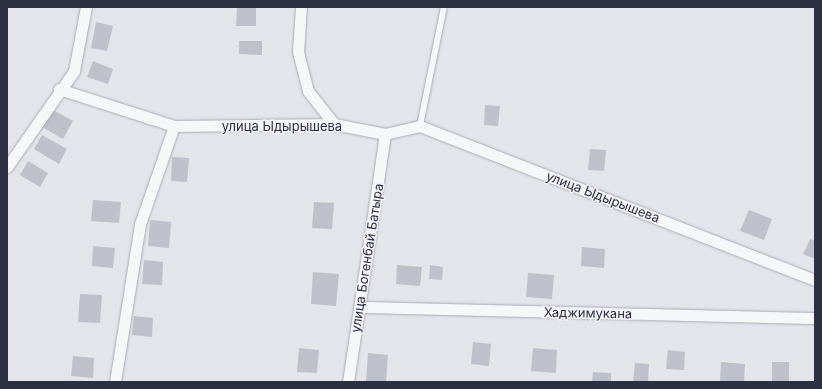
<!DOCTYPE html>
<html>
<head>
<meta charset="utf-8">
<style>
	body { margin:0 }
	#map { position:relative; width:822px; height:389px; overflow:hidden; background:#e4e5eb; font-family:Inter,sans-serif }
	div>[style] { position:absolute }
	.building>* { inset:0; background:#bec0ca }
	.roads { filter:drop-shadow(0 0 1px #a9abb5) drop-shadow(0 0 1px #a9abb5) }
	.service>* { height:5.5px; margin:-2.75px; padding:0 2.75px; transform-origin:2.75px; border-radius:2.75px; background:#f6f7f9 }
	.minor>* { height:11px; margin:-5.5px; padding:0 5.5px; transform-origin:5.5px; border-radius:5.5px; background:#f6f7f9 }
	span { translate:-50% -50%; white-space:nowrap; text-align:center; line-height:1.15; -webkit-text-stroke:3px #f4f4f8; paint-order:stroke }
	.street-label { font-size:13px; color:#2c3042 }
	.frame { position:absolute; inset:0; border:8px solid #2c3042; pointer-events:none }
</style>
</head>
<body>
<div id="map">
	<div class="building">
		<div style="clip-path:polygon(237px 7px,256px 7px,256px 26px,236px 26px)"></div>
		<div style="clip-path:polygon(96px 22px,113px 26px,107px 51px,91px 48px)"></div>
		<div style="clip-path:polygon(239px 41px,262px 41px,262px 55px,239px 54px)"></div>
		<div style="clip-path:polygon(93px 61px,113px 69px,108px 84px,87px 77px)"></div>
		<div style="clip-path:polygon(485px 105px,500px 106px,498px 126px,484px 125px)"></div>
		<div style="clip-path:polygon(53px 110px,73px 121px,63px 139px,42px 127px)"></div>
		<div style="clip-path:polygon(42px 135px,67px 149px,59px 164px,34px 149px)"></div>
		<div style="clip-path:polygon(590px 149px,606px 150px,604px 171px,588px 170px)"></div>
		<div style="clip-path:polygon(172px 157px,189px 158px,187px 182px,171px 181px)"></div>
		<div style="clip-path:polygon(28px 161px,48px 173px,40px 187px,20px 175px)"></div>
		<div style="clip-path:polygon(93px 200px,121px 202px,119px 223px,91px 221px)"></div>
		<div style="clip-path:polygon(314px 202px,334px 203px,332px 229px,312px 228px)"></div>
		<div style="clip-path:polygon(749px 210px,772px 219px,764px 240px,740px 231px)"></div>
		<div style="clip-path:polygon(150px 220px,171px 222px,169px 248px,148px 246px)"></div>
		<div style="clip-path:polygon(810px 239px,815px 241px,815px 259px,803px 254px)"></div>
		<div style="clip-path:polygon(93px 246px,115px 248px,113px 268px,92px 266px)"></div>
		<div style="clip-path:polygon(582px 247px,605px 249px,604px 268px,581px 266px)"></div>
		<div style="clip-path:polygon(144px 260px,163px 262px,162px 285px,142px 284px)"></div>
		<div style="clip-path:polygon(397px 265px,422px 267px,420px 286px,396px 284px)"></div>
		<div style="clip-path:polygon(430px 265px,443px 267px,442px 280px,429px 279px)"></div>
		<div style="clip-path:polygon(313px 272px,339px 274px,336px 306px,311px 304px)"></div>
		<div style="clip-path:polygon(528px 273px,554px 275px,552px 299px,526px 297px)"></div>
		<div style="clip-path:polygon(80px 294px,102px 295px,100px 323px,78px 322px)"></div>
		<div style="clip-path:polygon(134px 316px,153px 318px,152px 337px,132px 335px)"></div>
		<div style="clip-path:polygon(473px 342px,491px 344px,489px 366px,471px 364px)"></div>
		<div style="clip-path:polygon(299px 348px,319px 350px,317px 373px,297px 372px)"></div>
		<div style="clip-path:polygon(533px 348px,557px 350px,556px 373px,531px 371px)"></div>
		<div style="clip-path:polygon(668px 350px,685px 352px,684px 370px,666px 369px)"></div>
		<div style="clip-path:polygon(368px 353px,388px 355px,386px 382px,366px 381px)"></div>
		<div style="clip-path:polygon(73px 356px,94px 358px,93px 378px,71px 376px)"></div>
		<div style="clip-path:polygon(721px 362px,745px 364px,744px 382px,720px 382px)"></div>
		<div style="clip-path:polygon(772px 362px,789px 362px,789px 382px,772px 382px)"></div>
		<div style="clip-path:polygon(635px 363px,649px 364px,648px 382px,633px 382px)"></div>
		<div style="clip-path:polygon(593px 372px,611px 373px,611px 382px,592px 382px)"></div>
	</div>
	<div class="roads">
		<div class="service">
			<div style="left:420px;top:126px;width:121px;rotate:-78.6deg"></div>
		</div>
		<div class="minor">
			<div style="left:301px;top:7px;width:45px;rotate:93.8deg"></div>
			<div style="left:298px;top:52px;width:40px;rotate:75.6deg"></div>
			<div style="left:308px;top:91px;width:42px;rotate:51.8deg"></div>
			<div style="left:59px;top:89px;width:121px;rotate:17.8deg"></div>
			<div style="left:7px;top:167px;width:117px;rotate:-55.1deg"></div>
			<div style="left:74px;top:71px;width:65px;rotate:-79.4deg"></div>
			<div style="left:360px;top:307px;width:455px;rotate:1.4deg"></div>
			<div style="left:115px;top:382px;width:160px;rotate:-81deg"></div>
			<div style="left:140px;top:224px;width:104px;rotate:-70.9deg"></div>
			<div style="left:174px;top:126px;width:160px;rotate:-0.7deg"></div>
			<div style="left:334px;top:124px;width:52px;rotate:11.1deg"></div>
			<div style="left:385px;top:134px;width:36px;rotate:-13deg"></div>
			<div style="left:420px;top:126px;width:424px;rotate:21.3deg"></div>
			<div style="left:348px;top:382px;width:251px;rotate:-81.5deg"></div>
		</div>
	</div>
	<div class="street-label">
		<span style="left:282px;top:126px">улица Ыдырышева</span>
		<span style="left:603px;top:197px;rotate:21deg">улица Ыдырышева</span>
		<span style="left:367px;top:258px;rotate:-81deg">улица Богенбай Батыра</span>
		<span style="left:588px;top:313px;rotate:1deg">Хаджимукана</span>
	</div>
	<div class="frame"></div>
</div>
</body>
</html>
